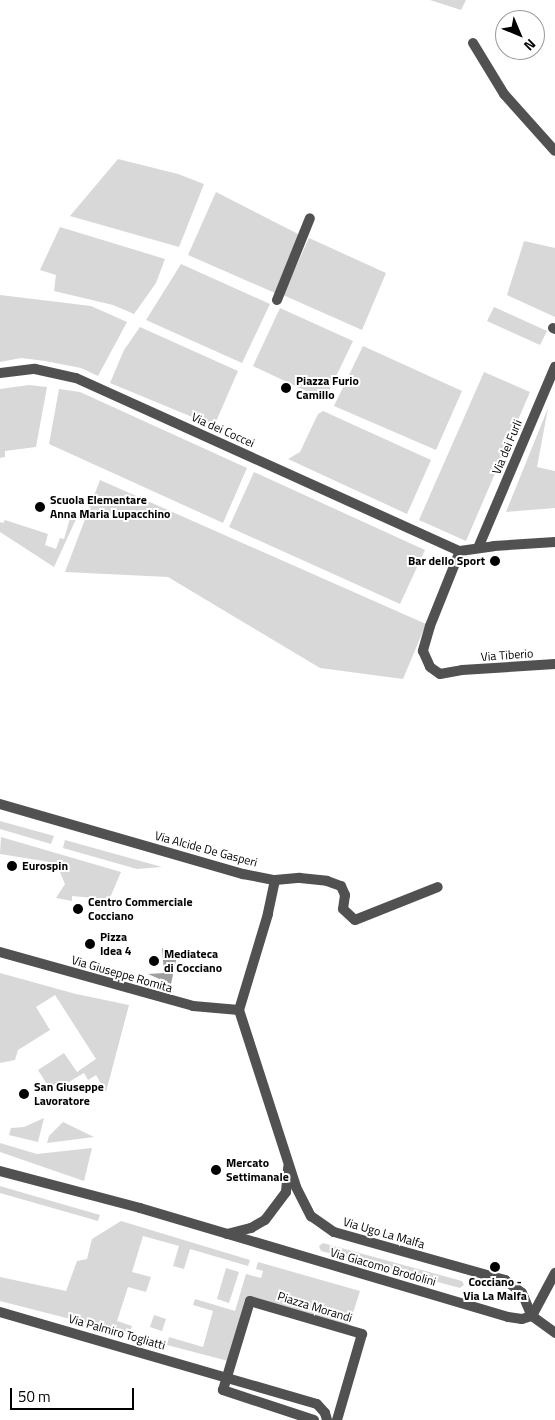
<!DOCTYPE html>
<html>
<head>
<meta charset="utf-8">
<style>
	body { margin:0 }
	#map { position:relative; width:555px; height:1420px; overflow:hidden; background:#fff; font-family:"Titillium Web",sans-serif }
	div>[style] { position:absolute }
	.green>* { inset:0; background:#d8d8d8 }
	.water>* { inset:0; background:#9f9f9f }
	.street>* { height:10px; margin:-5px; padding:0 5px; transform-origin:5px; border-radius:5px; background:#515151 }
	.dots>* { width:14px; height:14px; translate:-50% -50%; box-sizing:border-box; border:2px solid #fff; border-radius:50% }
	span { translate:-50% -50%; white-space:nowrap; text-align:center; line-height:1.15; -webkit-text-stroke:4px #fff; paint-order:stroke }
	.poi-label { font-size:12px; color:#000; font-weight:700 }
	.left { translate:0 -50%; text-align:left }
	.right { translate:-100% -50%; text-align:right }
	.street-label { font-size:12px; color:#000 }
	.north { position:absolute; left:495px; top:10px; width:50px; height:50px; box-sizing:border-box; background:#fff; border:1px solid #999; border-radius:50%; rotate:135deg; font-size:14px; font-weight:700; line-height:20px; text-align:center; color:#000 }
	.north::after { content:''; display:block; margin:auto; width:18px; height:22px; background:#000; clip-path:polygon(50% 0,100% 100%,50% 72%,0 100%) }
	.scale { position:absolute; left:10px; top:1388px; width:124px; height:22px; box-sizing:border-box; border:2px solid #000; border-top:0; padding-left:6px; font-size:15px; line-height:18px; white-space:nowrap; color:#000; -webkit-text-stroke:4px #fff; paint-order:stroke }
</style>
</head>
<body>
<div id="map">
	<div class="green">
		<div style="clip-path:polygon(430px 0,466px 0,461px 10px)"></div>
		<div style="clip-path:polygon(118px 159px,178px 174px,204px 184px,179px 247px,70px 216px)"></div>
		<div style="clip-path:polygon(216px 192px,300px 235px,275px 293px,188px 255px)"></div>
		<div style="clip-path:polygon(60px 227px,165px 259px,156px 283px,134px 314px,113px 305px,54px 291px,56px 275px,40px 270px)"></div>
		<div style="clip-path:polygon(309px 238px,386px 273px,362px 330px,283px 295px)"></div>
		<div style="clip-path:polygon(524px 241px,555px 248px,555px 317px,507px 295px)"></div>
		<div style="clip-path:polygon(181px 264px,270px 304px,242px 363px,146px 320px)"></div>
		<div style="clip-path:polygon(0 295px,91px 306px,127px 322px,98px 376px,81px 368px,45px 361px,21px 358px,0 362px)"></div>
		<div style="clip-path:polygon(494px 307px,547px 331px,540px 345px,487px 321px)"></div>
		<div style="clip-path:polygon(280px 308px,353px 341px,327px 395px,323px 399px,253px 366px)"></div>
		<div style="clip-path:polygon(140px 327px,238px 371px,214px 426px,110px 383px,124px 350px)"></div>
		<div style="clip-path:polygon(363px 346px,462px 391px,436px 450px,334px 406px)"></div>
		<div style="clip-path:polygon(484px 372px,530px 392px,466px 541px,419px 520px)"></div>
		<div style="clip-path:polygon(29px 385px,47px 387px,36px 447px,5px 451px,5px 457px,0 458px,0 389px)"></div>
		<div style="clip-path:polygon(59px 389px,80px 392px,247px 468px,223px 523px,49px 444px)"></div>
		<div style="clip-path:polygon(548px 408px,537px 467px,555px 471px,555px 508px,506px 512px)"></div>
		<div style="clip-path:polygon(323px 411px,431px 460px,407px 514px,288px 459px,300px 452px,318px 414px)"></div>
		<div style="clip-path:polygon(254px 472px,425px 550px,400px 604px,229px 527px)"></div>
		<div style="clip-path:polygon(100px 480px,426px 624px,403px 679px,320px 668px,168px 577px,65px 572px)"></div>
		<div style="clip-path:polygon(71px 515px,77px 517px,54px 567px,0 532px,0 522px,3px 523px,5px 520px,48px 534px,45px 545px,56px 549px,60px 538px,64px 539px)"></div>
		<div style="clip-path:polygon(0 821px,54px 836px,51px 844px,0 829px)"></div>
		<div style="clip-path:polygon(1px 837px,121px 872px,106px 907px,93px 904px,93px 898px,72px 896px,72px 901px,56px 898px,65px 884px,56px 863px,0 854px)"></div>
		<div style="clip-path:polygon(65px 840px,162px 867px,137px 869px,63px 848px)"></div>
		<div style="clip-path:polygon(0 973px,76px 994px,129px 1005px,106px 1092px,96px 1075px,88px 1080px,84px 1073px,67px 1083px,48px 1086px,38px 1070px,64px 1053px,77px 1072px,96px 1059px,55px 995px,36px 1007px,50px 1030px,18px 1050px,15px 1060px,0 1063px)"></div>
		<div style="clip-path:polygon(44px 1118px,38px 1142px,9px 1135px,11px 1128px,24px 1127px)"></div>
		<div style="clip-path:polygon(63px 1122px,94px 1137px,47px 1143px,49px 1136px)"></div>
		<div style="clip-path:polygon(0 1143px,37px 1154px,92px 1148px,84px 1181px,0 1152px)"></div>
		<div style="clip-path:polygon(0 1186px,17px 1191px,100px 1215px,98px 1221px,0 1193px)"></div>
		<div style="clip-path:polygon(121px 1221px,250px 1260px,248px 1266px,190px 1249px,184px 1269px,173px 1266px,179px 1246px,143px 1236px,132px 1272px,151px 1277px,146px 1292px,128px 1287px,117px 1321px,132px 1326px,129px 1334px,0 1301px,0 1277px,66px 1291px,77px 1261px,87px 1259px,92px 1239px)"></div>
		<div style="clip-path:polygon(323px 1243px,462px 1281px,464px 1285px,460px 1288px,321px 1251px,319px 1246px)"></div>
		<div style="clip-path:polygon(258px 1262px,360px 1291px,348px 1329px,250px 1301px,232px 1362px,167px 1345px,169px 1337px,203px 1347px,213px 1311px,193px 1305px,195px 1299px,235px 1311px,246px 1274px,261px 1278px,263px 1271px,256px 1269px)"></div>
		<div style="clip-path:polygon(226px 1268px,239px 1272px,229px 1303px,217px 1299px)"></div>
		<div style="clip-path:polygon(154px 1315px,166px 1319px,162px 1331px,150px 1327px)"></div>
	</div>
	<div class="water">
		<div style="clip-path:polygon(162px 948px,178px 951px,171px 984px,148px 974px,164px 973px)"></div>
	</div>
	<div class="street">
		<div style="left:473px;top:43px;width:60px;rotate:58.7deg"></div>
		<div style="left:504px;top:94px;width:76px;rotate:48.2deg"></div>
		<div style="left:277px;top:300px;width:88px;rotate:-68.1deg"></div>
		<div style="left:553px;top:328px;width:2px;rotate:27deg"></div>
		<div style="left:0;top:373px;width:35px;rotate:-7deg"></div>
		<div style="left:35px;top:369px;width:42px;rotate:12.4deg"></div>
		<div style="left:76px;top:378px;width:421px;rotate:24.3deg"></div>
		<div style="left:460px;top:551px;width:34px;rotate:-8deg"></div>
		<div style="left:494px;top:546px;width:61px;rotate:-3.8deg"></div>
		<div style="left:478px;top:548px;width:197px;rotate:-67deg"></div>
		<div style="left:460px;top:551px;width:81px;rotate:111.8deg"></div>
		<div style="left:430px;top:626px;width:26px;rotate:106deg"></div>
		<div style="left:423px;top:651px;width:17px;rotate:66deg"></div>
		<div style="left:430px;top:667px;width:12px;rotate:35deg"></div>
		<div style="left:440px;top:674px;width:22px;rotate:-10deg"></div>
		<div style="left:462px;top:670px;width:93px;rotate:-3.7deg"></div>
		<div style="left:0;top:804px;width:253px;rotate:16.1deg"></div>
		<div style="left:243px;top:874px;width:33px;rotate:11deg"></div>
		<div style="left:275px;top:880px;width:35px;rotate:102deg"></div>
		<div style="left:268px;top:914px;width:100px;rotate:106.8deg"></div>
		<div style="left:275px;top:880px;width:25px;rotate:-5deg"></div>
		<div style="left:300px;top:878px;width:27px;rotate:6deg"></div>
		<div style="left:327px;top:881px;width:15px;rotate:20deg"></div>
		<div style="left:341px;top:886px;width:10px;rotate:66deg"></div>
		<div style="left:345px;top:895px;width:14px;rotate:98deg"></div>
		<div style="left:343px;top:909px;width:16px;rotate:43deg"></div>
		<div style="left:355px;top:920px;width:89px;rotate:-21.7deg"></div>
		<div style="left:0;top:952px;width:200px;rotate:15.6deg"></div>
		<div style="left:193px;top:1006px;width:46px;rotate:5deg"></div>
		<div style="left:239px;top:1010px;width:186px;rotate:72.1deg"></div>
		<div style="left:296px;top:1187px;width:33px;rotate:63deg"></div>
		<div style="left:311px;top:1216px;width:28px;rotate:35deg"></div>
		<div style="left:334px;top:1232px;width:178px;rotate:15.7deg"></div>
		<div style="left:505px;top:1280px;width:21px;rotate:37deg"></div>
		<div style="left:522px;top:1293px;width:25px;rotate:67deg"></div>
		<div style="left:0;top:1171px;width:145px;rotate:14.8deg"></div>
		<div style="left:140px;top:1208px;width:384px;rotate:16.5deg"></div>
		<div style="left:508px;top:1317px;width:14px;rotate:8deg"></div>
		<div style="left:522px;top:1319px;width:10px;rotate:-17deg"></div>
		<div style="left:227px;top:1234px;width:25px;rotate:-14deg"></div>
		<div style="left:251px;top:1228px;width:16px;rotate:-30deg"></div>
		<div style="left:265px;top:1220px;width:35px;rotate:-53deg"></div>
		<div style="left:286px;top:1192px;width:25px;rotate:-85deg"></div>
		<div style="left:0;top:1312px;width:330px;rotate:16.2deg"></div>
		<div style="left:317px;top:1404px;width:12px;rotate:48deg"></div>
		<div style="left:325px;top:1413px;width:7px;rotate:74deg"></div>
		<div style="left:532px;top:1316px;width:49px;rotate:-61.9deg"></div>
		<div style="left:532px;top:1316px;width:29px;rotate:36deg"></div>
		<div style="left:314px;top:1420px;width:96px;rotate:-161.8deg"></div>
		<div style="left:223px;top:1390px;width:93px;rotate:-73.1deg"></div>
		<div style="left:250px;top:1301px;width:117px;rotate:16.4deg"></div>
		<div style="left:362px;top:1334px;width:90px;rotate:106.2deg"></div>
	</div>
	<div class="dots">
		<div style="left:286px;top:388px;background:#000"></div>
		<div style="left:40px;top:507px;background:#000"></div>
		<div style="left:495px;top:561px;background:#000"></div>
		<div style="left:12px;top:866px;background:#000"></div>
		<div style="left:78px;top:909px;background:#000"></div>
		<div style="left:90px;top:944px;background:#000"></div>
		<div style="left:154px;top:961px;background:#000"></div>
		<div style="left:24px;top:1094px;background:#000"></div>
		<div style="left:216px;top:1170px;background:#000"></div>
		<div style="left:495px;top:1267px;background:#000"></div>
	</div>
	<div class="poi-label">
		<span class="left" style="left:296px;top:388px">Piazza Furio<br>Camillo</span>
		<span class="left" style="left:50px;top:507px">Scuola Elementare<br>Anna Maria Lupacchino</span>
		<span class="right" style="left:485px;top:561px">Bar dello Sport</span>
		<span class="left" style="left:22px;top:866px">Eurospin</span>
		<span class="left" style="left:88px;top:909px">Centro Commerciale<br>Cocciano</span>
		<span class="left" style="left:100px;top:944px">Pizza<br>Idea 4</span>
		<span class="left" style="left:164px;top:961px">Mediateca<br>di Cocciano</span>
		<span class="left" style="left:34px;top:1094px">San Giuseppe<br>Lavoratore</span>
		<span class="left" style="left:226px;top:1170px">Mercato<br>Settimanale</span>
		<span style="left:495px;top:1289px">Cocciano -<br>Via La Malfa</span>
	</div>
	<div class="street-label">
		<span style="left:223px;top:430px;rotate:24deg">Via dei Coccei</span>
		<span style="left:507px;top:447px;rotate:-67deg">Via dei Furli</span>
		<span style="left:507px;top:655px;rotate:-4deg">Via Tiberio</span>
		<span style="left:206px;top:849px;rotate:15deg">Via Alcide De Gasperi</span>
		<span style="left:122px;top:974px;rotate:16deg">Via Giuseppe Romita</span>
		<span style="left:384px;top:1233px;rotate:16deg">Via Ugo La Malfa</span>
		<span style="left:383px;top:1267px;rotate:16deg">Via Giacomo Brodolini</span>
		<span style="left:315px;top:1307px;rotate:17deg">Piazza Morandi</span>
		<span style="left:117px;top:1332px;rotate:16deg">Via Palmiro Togliatti</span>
	</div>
	<div class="north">N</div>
	<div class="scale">50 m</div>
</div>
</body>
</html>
